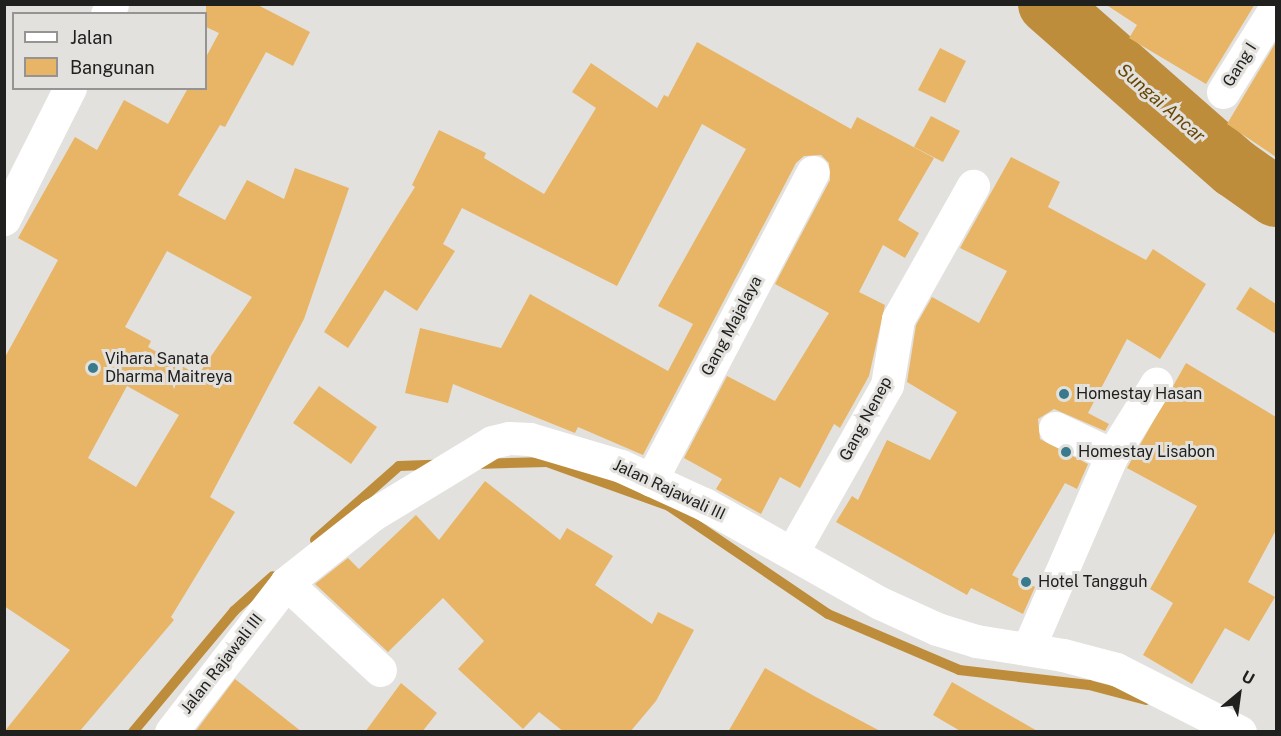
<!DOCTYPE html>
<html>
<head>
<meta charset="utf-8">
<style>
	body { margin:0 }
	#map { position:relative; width:1281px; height:736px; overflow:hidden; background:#e3e1de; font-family:"Public Sans",sans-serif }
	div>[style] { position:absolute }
	.stream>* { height:10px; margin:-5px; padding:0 5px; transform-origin:5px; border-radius:5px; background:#be8d3c }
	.river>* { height:60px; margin:-30px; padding:0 30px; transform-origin:30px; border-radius:30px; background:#be8d3c }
	.building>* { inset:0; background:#e7b565 }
	.minor>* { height:33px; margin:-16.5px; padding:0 16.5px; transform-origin:16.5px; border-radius:16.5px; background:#fff }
	.dots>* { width:16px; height:16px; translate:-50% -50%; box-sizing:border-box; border:3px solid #e3e1de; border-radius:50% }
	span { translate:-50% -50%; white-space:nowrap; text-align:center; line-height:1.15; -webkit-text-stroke:6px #e3e1de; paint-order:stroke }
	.street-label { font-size:16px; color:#20201f }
	.poi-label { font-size:16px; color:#20201f }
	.left { translate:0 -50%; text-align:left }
	.water-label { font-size:18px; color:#684705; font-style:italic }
	.frame { position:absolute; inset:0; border:6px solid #20201f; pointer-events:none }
	.legend { position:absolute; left:12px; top:12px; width:195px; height:78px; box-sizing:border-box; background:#e3e1de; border:2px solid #959492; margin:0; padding:8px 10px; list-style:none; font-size:18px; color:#20201f }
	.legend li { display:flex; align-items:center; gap:12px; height:30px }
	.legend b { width:30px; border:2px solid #959492 }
	.north { position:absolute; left:1209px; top:664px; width:60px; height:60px; -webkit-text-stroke:4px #e3e1de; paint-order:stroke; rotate:29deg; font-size:16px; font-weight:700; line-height:24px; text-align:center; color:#20201f }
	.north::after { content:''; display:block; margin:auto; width:21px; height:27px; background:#20201f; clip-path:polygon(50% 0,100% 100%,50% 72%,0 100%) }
</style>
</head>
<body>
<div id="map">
	<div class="stream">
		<div style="left:476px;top:464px;width:71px;rotate:-1.6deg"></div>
		<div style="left:547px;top:462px;width:130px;rotate:19.8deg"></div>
		<div style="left:669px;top:506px;width:192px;rotate:34.2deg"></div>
		<div style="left:828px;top:614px;width:142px;rotate:23.1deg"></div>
		<div style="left:959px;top:670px;width:131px;rotate:6.6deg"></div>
		<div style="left:1089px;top:685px;width:59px;rotate:14.7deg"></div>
		<div style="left:315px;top:540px;width:112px;rotate:-41.4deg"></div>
		<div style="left:399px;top:466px;width:34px;rotate:-2deg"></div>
		<div style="left:133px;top:732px;width:158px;rotate:-50.1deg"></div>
		<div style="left:234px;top:611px;width:52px;rotate:-41.9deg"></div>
	</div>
	<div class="river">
		<div style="left:1048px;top:4px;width:249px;rotate:41.3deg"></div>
		<div style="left:1235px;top:168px;width:50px;rotate:35.3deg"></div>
	</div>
	<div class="building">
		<div style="clip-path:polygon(evenodd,206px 4px,256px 4px,310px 32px,293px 66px,266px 52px,225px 127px,220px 125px,178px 195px,225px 220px,247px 180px,284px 199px,295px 168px,349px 188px,304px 319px,210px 497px,235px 512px,171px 617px,174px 620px,79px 732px,4px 732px,70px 650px,4px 606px,4px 359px,58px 260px,18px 238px,75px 137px,97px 150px,124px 100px,168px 124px,188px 88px,206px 88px,206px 57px,219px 33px,206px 27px,206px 4px,167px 251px,252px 297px,198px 375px,148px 347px,151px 341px,125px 327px,167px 251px,206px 4px,127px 386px,179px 415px,136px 487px,88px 458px,127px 386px)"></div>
		<div style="clip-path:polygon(1105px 4px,1255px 4px,1206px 84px,1129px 38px,1137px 25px)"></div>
		<div style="clip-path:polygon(697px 42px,851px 129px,857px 117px,934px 158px,898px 220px,919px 233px,905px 258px,883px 245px,859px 292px,885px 305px,869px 376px,840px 428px,834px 424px,800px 488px,780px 477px,761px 514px,716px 489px,722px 479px,684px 458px,727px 376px,775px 401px,829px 313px,775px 284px,830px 180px,829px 163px,821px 155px,804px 156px,796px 163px,643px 455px,578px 427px,575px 433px,453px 384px,448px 403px,405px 393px,420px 328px,501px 348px,530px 294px,668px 371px,693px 324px,658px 306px,746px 149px,702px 124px,617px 286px,462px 208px,443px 244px,455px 251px,417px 311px,385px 290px,348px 348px,324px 332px,415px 187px,412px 185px,439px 130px,486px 153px,484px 158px,544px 194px,596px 108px,572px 92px,591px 63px,657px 108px,664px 95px,668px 97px)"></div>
		<div style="clip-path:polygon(1276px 42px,1276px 157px,1227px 124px)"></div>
		<div style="clip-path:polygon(940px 48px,966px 61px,945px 103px,918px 90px)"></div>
		<div style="clip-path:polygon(931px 116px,960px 131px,943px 162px,914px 147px)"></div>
		<div style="clip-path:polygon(1011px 157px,1060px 182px,1048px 207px,1146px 260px,1153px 249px,1206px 284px,1160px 359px,1127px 339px,1088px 413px,1109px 424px,1105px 431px,1054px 409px,1038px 419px,1040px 439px,1088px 464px,1077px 489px,1065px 483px,1012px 575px,1035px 587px,1023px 614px,971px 588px,967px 595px,836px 522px,852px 496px,858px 500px,887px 440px,930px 460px,957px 412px,907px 382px,916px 325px,932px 297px,979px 323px,1007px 271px,960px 248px)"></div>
		<div style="clip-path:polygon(1250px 287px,1276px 304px,1276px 334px,1236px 309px)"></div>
		<div style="clip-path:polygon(1186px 363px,1276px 417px,1276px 530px,1248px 582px,1275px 597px,1249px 641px,1225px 628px,1192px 684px,1143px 655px,1173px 603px,1150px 589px,1197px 506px,1127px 468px)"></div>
		<div style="clip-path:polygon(319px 386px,377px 427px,351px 464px,293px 423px)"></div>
		<div style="clip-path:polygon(485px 481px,560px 540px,567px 528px,613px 556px,595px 585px,652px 624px,658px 612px,694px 630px,656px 701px,630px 732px,564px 732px,539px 712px,523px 729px,458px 669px,484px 641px,443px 598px,388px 652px,315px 584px,348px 558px,359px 569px,416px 515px,439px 540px)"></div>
		<div style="clip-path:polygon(765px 668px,814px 696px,882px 732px,728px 732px)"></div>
		<div style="clip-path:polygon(235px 679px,302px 732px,195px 732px)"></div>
		<div style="clip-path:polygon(952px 682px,1039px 732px,962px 732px,933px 715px)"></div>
		<div style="clip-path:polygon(401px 683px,437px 713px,422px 732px,365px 732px)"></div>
	</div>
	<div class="minor">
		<div style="left:107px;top:14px;width:11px;rotate:-63deg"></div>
		<div style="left:1223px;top:92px;width:100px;rotate:-58.1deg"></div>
		<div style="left:4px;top:219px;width:147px;rotate:-63.3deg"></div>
		<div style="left:1055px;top:428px;width:63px;rotate:25.3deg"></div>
		<div style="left:651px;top:480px;width:348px;rotate:-62.3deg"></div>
		<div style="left:793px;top:551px;width:191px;rotate:-60.5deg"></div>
		<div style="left:887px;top:385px;width:67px;rotate:-80.5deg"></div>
		<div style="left:898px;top:319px;width:153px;rotate:-60.6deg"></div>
		<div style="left:286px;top:583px;width:128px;rotate:42.8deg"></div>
		<div style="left:1028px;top:649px;width:211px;rotate:-66.6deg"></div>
		<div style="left:1112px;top:455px;width:84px;rotate:-58.2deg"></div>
		<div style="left:171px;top:732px;width:188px;rotate:-52.3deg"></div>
		<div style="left:286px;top:583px;width:110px;rotate:-38.3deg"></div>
		<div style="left:372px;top:515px;width:140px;rotate:-31.3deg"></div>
		<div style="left:492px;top:442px;width:17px;rotate:-13deg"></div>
		<div style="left:509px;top:438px;width:21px;rotate:3deg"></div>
		<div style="left:530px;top:439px;width:95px;rotate:16.5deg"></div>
		<div style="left:621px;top:466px;width:91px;rotate:24.6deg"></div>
		<div style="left:704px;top:504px;width:202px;rotate:29.4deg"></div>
		<div style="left:880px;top:603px;width:63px;rotate:24.5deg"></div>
		<div style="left:937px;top:629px;width:41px;rotate:17.1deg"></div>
		<div style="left:976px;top:641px;width:88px;rotate:9.1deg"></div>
		<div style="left:1063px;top:655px;width:55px;rotate:14.8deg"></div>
		<div style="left:1116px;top:669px;width:139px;rotate:26.9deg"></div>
	</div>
	<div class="dots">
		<div style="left:93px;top:368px;background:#397a8d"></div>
		<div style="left:1064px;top:394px;background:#397a8d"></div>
		<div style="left:1066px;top:452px;background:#397a8d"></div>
		<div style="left:1026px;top:582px;background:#397a8d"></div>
	</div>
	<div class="street-label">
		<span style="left:1240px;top:65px;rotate:-58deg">Gang I</span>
		<span style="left:732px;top:326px;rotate:-62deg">Gang Majalaya</span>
		<span style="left:866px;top:419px;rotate:-62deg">Gang Nenep</span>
		<span style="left:669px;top:490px;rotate:25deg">Jalan Rajawali III</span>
		<span style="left:222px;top:664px;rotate:-52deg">Jalan Rajawali III</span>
	</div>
	<div class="poi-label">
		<span class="left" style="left:105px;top:368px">Vihara Sanata<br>Dharma Maitreya</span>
		<span class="left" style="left:1076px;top:394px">Homestay Hasan</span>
		<span class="left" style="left:1078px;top:452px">Homestay Lisabon</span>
		<span class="left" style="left:1038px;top:582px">Hotel Tangguh</span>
	</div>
	<div class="water-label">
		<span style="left:1161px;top:103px;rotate:41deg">Sungai Ancar</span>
	</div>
	<div class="frame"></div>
	<ul class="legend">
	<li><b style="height:8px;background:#fff"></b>Jalan</li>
	<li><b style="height:16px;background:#e7b565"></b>Bangunan</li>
	</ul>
	<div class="north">U</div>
</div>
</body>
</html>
